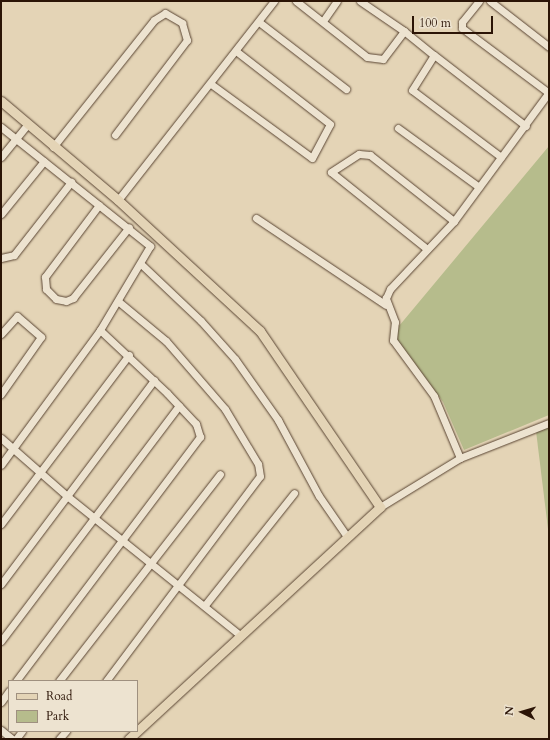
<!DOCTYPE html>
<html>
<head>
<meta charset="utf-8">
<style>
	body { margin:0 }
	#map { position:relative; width:550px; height:740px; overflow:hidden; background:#e4d4b6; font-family:Cardo,serif }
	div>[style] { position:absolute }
	.green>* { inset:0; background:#b6bc8c }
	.roads { filter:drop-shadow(0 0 1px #594432) drop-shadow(0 0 1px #594432) }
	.minor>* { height:7px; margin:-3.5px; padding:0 3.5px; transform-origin:3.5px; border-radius:3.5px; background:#ede3d0 }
	.major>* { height:9px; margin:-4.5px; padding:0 4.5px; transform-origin:4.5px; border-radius:4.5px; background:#e4d4b6 }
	span { translate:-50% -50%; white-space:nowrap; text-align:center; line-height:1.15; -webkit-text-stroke:4px #ede3d0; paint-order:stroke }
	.frame { position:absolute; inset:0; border:2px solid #2b1406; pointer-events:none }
	.legend { position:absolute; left:8px; top:680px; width:130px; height:52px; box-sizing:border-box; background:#ede3d0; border:1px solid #9f907f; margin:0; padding:5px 7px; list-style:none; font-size:12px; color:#2b1406 }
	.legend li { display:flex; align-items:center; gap:8px; height:20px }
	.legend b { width:20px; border:1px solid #9f907f }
	.north { position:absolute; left:502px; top:692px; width:40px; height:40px; -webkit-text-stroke:3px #ede3d0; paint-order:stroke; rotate:275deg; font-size:11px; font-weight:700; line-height:16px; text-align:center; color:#2b1406 }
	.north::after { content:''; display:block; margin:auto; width:14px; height:18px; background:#2b1406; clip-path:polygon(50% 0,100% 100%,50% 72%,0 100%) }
	.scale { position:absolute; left:412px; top:16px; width:81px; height:18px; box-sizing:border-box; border:2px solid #2b1406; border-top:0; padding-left:5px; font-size:12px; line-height:14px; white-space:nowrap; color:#2b1406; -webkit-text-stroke:3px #ede3d0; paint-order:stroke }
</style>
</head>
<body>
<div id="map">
	<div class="green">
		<div style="clip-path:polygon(549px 146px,549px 415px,464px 450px,443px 402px,396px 338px,399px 326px)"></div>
		<div style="clip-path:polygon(549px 426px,549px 537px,536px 431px)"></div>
	</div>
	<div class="roads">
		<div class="minor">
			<div style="left:296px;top:1px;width:90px;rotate:38.3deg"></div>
			<div style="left:367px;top:57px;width:16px;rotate:7deg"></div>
			<div style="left:383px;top:59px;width:35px;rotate:-53deg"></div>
			<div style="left:404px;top:31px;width:53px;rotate:-145.7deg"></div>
			<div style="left:479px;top:1px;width:27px;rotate:129deg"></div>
			<div style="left:462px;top:22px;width:6px;rotate:90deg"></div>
			<div style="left:462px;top:28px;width:109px;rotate:36.8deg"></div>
			<div style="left:490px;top:1px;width:75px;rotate:37.9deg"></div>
			<div style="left:323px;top:21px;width:24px;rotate:-55deg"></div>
			<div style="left:259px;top:22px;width:110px;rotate:37.6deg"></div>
			<div style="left:404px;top:31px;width:38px;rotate:39deg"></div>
			<div style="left:211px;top:84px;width:125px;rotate:36.2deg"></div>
			<div style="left:312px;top:158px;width:38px;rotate:-62deg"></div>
			<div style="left:330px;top:124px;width:119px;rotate:-142.2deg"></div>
			<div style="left:1px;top:127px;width:191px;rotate:38.6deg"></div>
			<div style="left:150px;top:246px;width:98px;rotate:120.8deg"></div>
			<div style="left:100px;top:330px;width:167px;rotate:126.3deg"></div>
			<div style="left:398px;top:128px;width:100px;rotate:36.1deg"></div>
			<div style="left:53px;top:147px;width:162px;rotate:-51.5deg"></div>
			<div style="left:154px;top:20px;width:13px;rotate:-32deg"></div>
			<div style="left:165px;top:13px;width:20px;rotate:30deg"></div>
			<div style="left:182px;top:23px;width:18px;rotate:74deg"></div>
			<div style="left:187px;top:40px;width:119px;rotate:127.2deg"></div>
			<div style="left:1px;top:157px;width:41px;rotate:-50.9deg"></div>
			<div style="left:501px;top:157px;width:111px;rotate:-143deg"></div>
			<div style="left:412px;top:90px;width:41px;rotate:-57.8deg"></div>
			<div style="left:434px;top:55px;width:116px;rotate:37.7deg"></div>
			<div style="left:118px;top:200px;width:253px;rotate:-51.9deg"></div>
			<div style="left:99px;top:205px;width:90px;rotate:126.9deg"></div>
			<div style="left:45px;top:277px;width:12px;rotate:85deg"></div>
			<div style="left:46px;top:289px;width:14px;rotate:45deg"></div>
			<div style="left:56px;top:299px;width:10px;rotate:11deg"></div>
			<div style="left:66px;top:301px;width:8px;rotate:-23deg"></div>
			<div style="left:73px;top:298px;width:90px;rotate:-51.7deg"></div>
			<div style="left:1px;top:214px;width:68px;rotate:-50.9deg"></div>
			<div style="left:256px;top:218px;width:156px;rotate:33.8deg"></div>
			<div style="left:427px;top:249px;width:123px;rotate:-141.3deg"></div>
			<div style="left:331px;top:172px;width:33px;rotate:-33deg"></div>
			<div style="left:359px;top:154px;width:11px;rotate:5deg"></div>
			<div style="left:370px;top:155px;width:107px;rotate:38.2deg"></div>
			<div style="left:1px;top:258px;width:13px;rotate:-13deg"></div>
			<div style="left:14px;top:255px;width:93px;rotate:-52deg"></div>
			<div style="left:142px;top:265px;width:81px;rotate:43.5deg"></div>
			<div style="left:201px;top:321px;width:51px;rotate:48.2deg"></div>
			<div style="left:235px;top:359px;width:75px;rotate:54.8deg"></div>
			<div style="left:278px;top:420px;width:86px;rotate:61.7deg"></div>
			<div style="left:319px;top:496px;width:47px;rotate:55.3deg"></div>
			<div style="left:1px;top:334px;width:24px;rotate:-48deg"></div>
			<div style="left:17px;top:316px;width:32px;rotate:41deg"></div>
			<div style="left:41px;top:337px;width:70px;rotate:125.1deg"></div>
			<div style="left:1px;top:438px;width:88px;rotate:41.3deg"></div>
			<div style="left:67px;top:496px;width:222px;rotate:38.8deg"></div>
			<div style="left:460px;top:458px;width:67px;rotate:-112.8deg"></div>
			<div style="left:434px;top:396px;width:69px;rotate:-126.2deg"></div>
			<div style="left:393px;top:340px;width:18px;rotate:-84deg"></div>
			<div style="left:395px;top:322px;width:26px;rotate:-111deg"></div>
			<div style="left:386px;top:298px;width:10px;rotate:-66deg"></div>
			<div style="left:390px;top:289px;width:93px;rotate:-46.7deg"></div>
			<div style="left:454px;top:221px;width:160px;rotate:-53.6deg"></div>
			<div style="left:380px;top:507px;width:94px;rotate:-31.5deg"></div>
			<div style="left:460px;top:458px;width:96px;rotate:-21.5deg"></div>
			<div style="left:1px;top:524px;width:212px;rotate:-52.9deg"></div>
			<div style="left:1px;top:584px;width:255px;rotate:-53.1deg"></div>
			<div style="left:205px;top:605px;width:143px;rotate:-51.5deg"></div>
			<div style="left:1px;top:641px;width:295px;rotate:-52.9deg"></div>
			<div style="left:16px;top:681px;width:306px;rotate:-53deg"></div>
			<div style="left:200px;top:437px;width:14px;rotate:-107deg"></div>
			<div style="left:196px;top:424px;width:42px;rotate:-133.1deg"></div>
			<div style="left:167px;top:393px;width:92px;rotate:-136.8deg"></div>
			<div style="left:59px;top:681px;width:262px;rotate:-52.1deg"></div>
			<div style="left:106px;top:681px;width:256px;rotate:-53.1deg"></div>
			<div style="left:260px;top:476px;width:12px;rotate:-99deg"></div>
			<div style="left:258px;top:464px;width:64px;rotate:-121deg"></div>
			<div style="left:225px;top:409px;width:90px;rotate:-130.9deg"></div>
			<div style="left:166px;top:341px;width:61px;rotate:-140.3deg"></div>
			<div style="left:1px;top:702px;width:14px;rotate:-54deg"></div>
			<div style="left:1px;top:730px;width:14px;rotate:39deg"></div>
			<div style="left:16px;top:739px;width:10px;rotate:-53deg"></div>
			<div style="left:59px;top:739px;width:11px;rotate:-49deg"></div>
		</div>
		<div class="major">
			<div style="left:1px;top:101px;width:153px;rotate:40.2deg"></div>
			<div style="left:118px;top:200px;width:193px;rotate:42.7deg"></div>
			<div style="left:260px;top:331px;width:213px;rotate:55.7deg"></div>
			<div style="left:380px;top:507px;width:342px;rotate:137.3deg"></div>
		</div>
	</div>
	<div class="frame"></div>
	<ul class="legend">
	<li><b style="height:5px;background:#e4d4b6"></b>Road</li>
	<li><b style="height:11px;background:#b6bc8c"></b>Park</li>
	</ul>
	<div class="north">N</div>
	<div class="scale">100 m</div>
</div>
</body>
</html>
